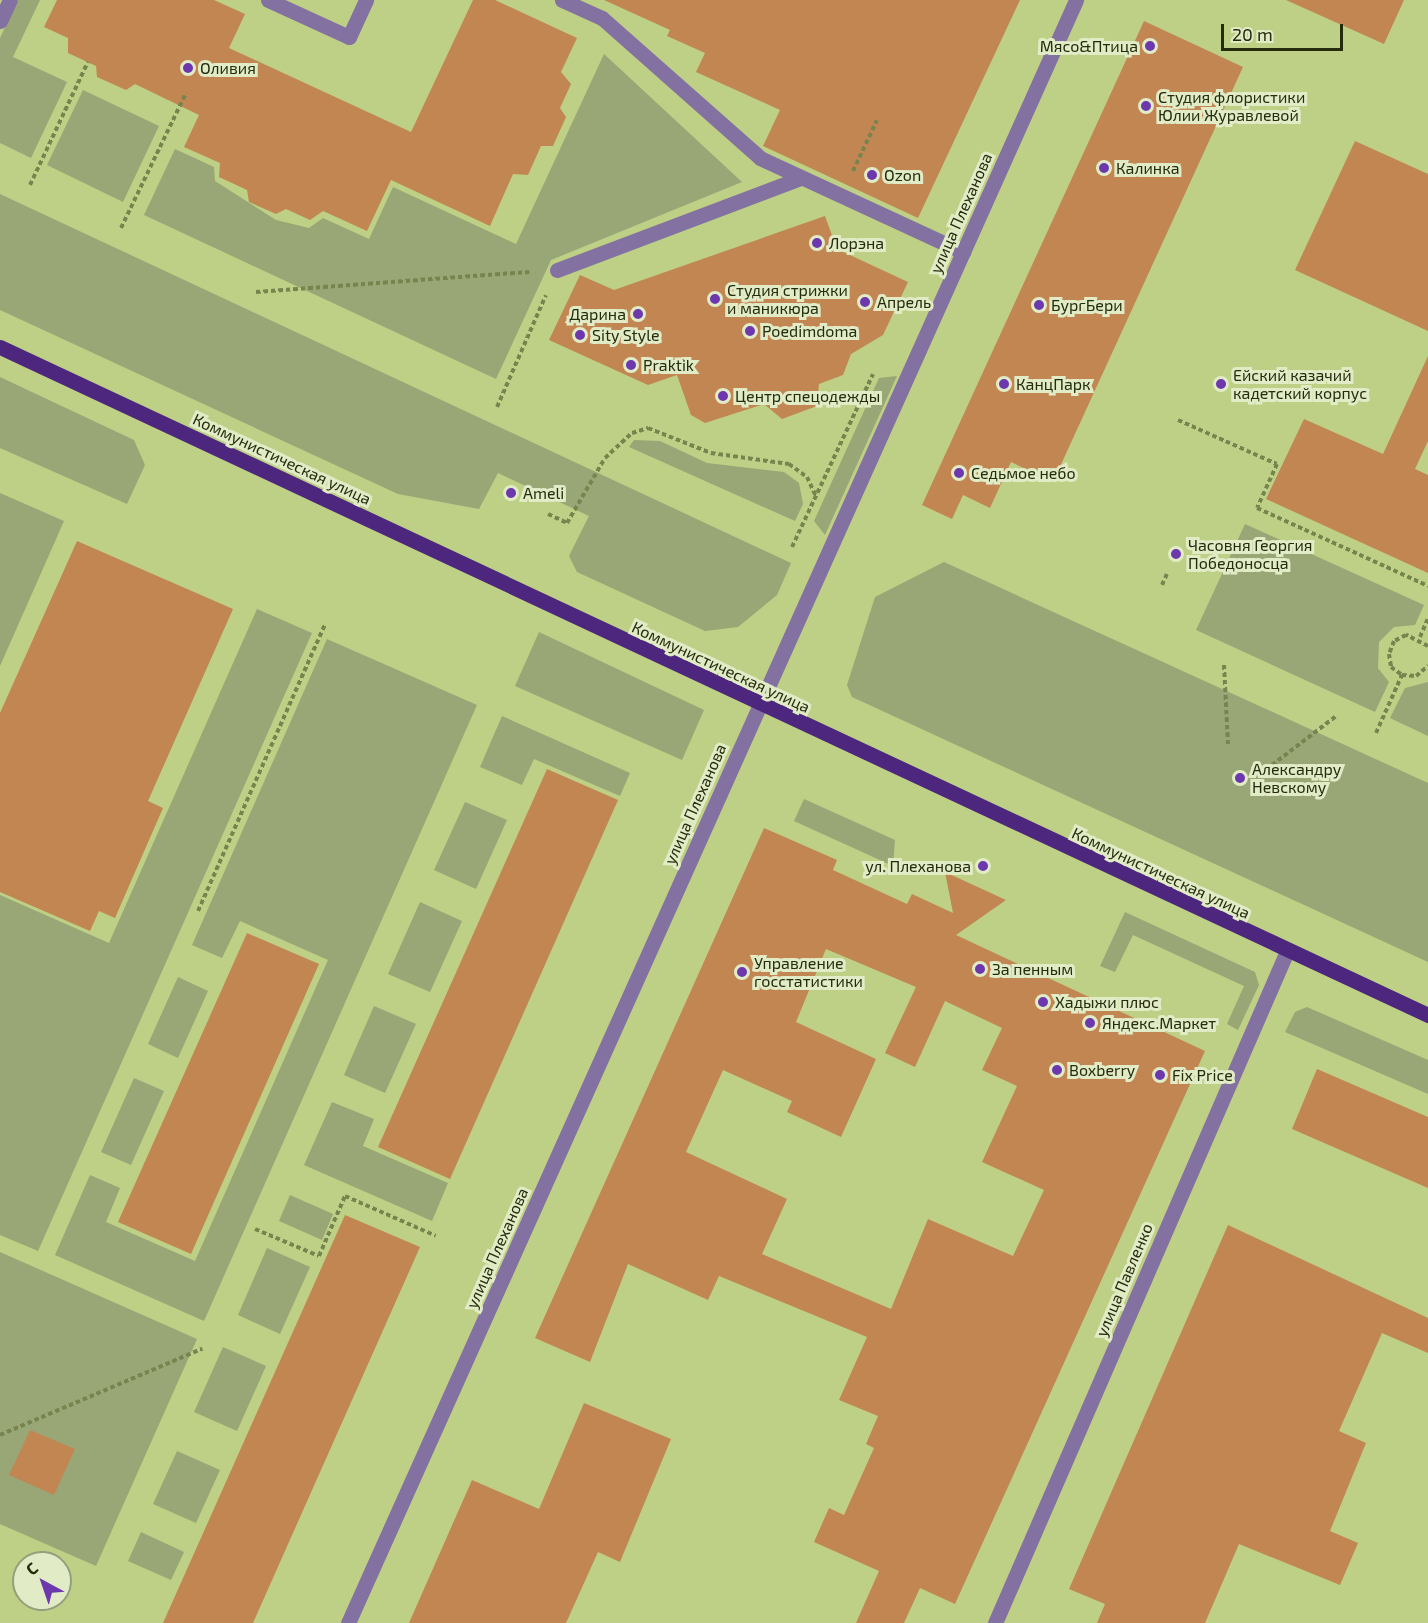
<!DOCTYPE html>
<html>
<head>
<meta charset="utf-8">
<style>
	body { margin:0 }
	#map { position:relative; width:1428px; height:1623px; overflow:hidden; background:#bdd085; font-family:"Exo 2",sans-serif }
	div>[style] { position:absolute }
	.green>* { inset:0; background:#99a676 }
	.building>* { inset:0; background:#c28653 }
	.path>* { height:4px; margin-top:-2px; transform-origin:0; background:repeating-linear-gradient(90deg,#77844e 0 4.5px,transparent 0 7.5px) }
	.minor>* { height:15px; margin:-7.5px; padding:0 7.5px; transform-origin:7.5px; border-radius:7.5px; background:#8371a2 }
	.major>* { height:15px; margin:-7.5px; padding:0 7.5px; transform-origin:7.5px; border-radius:7.5px; background:#4d267d }
	.dots>* { width:16px; height:16px; translate:-50% -50%; box-sizing:border-box; border:3px solid #e1ecc7; border-radius:50% }
	span { translate:-50% -50%; white-space:nowrap; text-align:center; line-height:1.15; -webkit-text-stroke:6px #e1ecc7; paint-order:stroke }
	.poi-label { font-size:16px; color:#252b0d }
	.right { translate:-100% -50%; text-align:right }
	.left { translate:0 -50%; text-align:left }
	.street-label { font-size:16px; color:#252b0d }
	.north { position:absolute; left:12px; top:1551px; width:60px; height:60px; box-sizing:border-box; background:#e1ecc7; border:2px solid #969f7d; border-radius:50%; rotate:320deg; font-size:16px; font-weight:700; line-height:24px; text-align:center; color:#252b0d }
	.north::after { content:''; display:block; margin:auto; width:21px; height:27px; background:#6d37ae; clip-path:polygon(50% 0,100% 100%,50% 72%,0 100%) }
	.scale { position:absolute; left:1221px; top:24px; width:122px; height:27px; box-sizing:border-box; border:3px solid #252b0d; border-top:0; padding-left:8px; font-size:18px; line-height:21px; white-space:nowrap; color:#252b0d; -webkit-text-stroke:4px #e1ecc7; paint-order:stroke }
</style>
</head>
<body>
<div id="map">
	<div class="green">
		<div style="clip-path:polygon(18px 0,40px 0,13px 57px,67px 82px,31px 158px,0 143px,0 38px)"></div>
		<div style="clip-path:polygon(604px 54px,742px 182px,551px 260px,496px 379px,144px 215px,175px 149px,214px 167px,215px 181px,276px 220px,309px 228px,323px 218px,369px 239px,393px 187px,516px 244px)"></div>
		<div style="clip-path:polygon(83px 90px,159px 126px,123px 202px,47px 165px)"></div>
		<div style="clip-path:polygon(0 194px,791px 563px,777px 595px,738px 627px,705px 631px,577px 572px,569px 556px,589px 516px,498px 473px,479px 509px,398px 494px,0 310px)"></div>
		<div style="clip-path:polygon(897px 376px,825px 535px,814px 521px,879px 378px)"></div>
		<div style="clip-path:polygon(0 377px,134px 440px,145px 465px,127px 504px,0 448px)"></div>
		<div style="clip-path:polygon(634px 440px,660px 441px,707px 463px,784px 472px,799px 483px,803px 504px,795px 521px,629px 447px)"></div>
		<div style="clip-path:polygon(0 493px,64px 521px,0 666px)"></div>
		<div style="clip-path:polygon(1245px 524px,1424px 605px,1415px 625px,1394px 627px,1379px 642px,1378px 668px,1389px 682px,1375px 712px,1196px 630px)"></div>
		<div style="clip-path:polygon(944px 562px,1428px 783px,1428px 962px,852px 697px,847px 685px,875px 597px)"></div>
		<div style="clip-path:polygon(257px 609px,312px 633px,38px 1251px,0 1235px,0 895px,109px 943px)"></div>
		<div style="clip-path:polygon(539px 632px,704px 710px,682px 760px,515px 686px)"></div>
		<div style="clip-path:polygon(327px 639px,477px 705px,204px 1321px,55px 1255px,90px 1175px,120px 1188px,106px 1222px,195px 1261px,328px 960px,240px 921px,222px 958px,192px 945px)"></div>
		<div style="clip-path:polygon(1428px 682px,1428px 736px,1390px 718px,1405px 688px)"></div>
		<div style="clip-path:polygon(502px 716px,630px 773px,620px 796px,534px 759px,522px 785px,480px 767px)"></div>
		<div style="clip-path:polygon(804px 799px,895px 840px,893px 866px,794px 821px)"></div>
		<div style="clip-path:polygon(465px 802px,507px 820px,476px 889px,434px 870px)"></div>
		<div style="clip-path:polygon(420px 902px,462px 921px,430px 992px,388px 974px)"></div>
		<div style="clip-path:polygon(1125px 912px,1255px 972px,1259px 985px,1238px 1030px,1227px 1024px,1244px 986px,1133px 935px,1115px 972px,1100px 966px)"></div>
		<div style="clip-path:polygon(178px 977px,208px 991px,178px 1058px,148px 1044px)"></div>
		<div style="clip-path:polygon(374px 1006px,416px 1024px,385px 1093px,344px 1075px)"></div>
		<div style="clip-path:polygon(1307px 1007px,1428px 1060px,1428px 1094px,1285px 1032px,1295px 1012px)"></div>
		<div style="clip-path:polygon(134px 1078px,164px 1091px,131px 1165px,101px 1152px)"></div>
		<div style="clip-path:polygon(332px 1102px,374px 1119px,363px 1146px,448px 1183px,432px 1221px,304px 1165px)"></div>
		<div style="clip-path:polygon(290px 1195px,333px 1214px,322px 1240px,279px 1221px)"></div>
		<div style="clip-path:polygon(267px 1248px,310px 1267px,280px 1334px,238px 1315px)"></div>
		<div style="clip-path:polygon(0 1252px,197px 1339px,96px 1566px,0 1524px)"></div>
		<div style="clip-path:polygon(223px 1347px,266px 1366px,237px 1431px,194px 1412px)"></div>
		<div style="clip-path:polygon(177px 1451px,220px 1470px,196px 1523px,153px 1504px)"></div>
		<div style="clip-path:polygon(141px 1532px,184px 1552px,171px 1580px,128px 1561px)"></div>
	</div>
	<div class="building">
		<div style="clip-path:polygon(57px 0,214px 0,245px 14px,229px 48px,411px 132px,473px 0,495px 0,577px 38px,561px 72px,571px 84px,560px 108px,566px 117px,553px 146px,541px 146px,528px 175px,513px 174px,490px 226px,391px 180px,367px 231px,323px 211px,310px 220px,286px 209px,276px 214px,249px 202px,247px 190px,219px 177px,220px 163px,184px 147px,199px 115px,135px 84px,126px 90px,97px 77px,96px 66px,68px 53px,68px 38px,44px 27px)"></div>
		<div style="clip-path:polygon(604px 0,1020px 0,918px 218px,763px 146px,780px 110px,696px 72px,705px 53px,667px 36px,670px 30px)"></div>
		<div style="clip-path:polygon(1286px 0,1404px 0,1384px 44px)"></div>
		<div style="clip-path:polygon(1144px 21px,1243px 67px,1053px 482px,1011px 462px,990px 508px,963px 495px,952px 519px,922px 505px)"></div>
		<div style="clip-path:polygon(1355px 141px,1428px 174px,1428px 331px,1295px 270px)"></div>
		<div style="clip-path:polygon(825px 216px,837px 249px,908px 282px,883px 335px,851px 354px,843px 375px,819px 384px,817px 406px,782px 419px,764px 404px,705px 423px,691px 415px,677px 375px,648px 385px,549px 340px,580px 275px,614px 290px)"></div>
		<div style="clip-path:polygon(1428px 356px,1428px 441px,1415px 469px,1428px 475px,1428px 573px,1266px 499px,1304px 419px,1383px 454px)"></div>
		<div style="clip-path:polygon(77px 541px,233px 609px,148px 801px,163px 808px,115px 918px,99px 911px,90px 931px,0 892px,0 713px)"></div>
		<div style="clip-path:polygon(547px 769px,618px 800px,450px 1179px,378px 1147px)"></div>
		<div style="clip-path:polygon(evenodd,764px 828px,837px 860px,833px 870px,907px 904px,912px 894px,953px 913px,945px 872px,1006px 900px,956px 935px,1205px 1051px,955px 1604px,920px 1588px,904px 1623px,856px 1623px,879px 1571px,814px 1542px,829px 1508px,844px 1515px,874px 1448px,866px 1444px,878px 1416px,839px 1400px,867px 1337px,719px 1276px,708px 1300px,628px 1264px,590px 1362px,535px 1338px,764px 828px,826px 949px,916px 987px,885px 1053px,915px 1067px,945px 1001px,1002px 1028px,982px 1070px,1017px 1086px,982px 1162px,1044px 1190px,1013px 1256px,928px 1219px,891px 1309px,762px 1254px,787px 1199px,686px 1152px,723px 1070px,792px 1101px,787px 1112px,841px 1137px,876px 1059px,796px 1022px,826px 949px)"></div>
		<div style="clip-path:polygon(247px 933px,319px 964px,191px 1254px,118px 1222px)"></div>
		<div style="clip-path:polygon(1317px 1069px,1428px 1117px,1428px 1188px,1292px 1129px)"></div>
		<div style="clip-path:polygon(345px 1215px,420px 1247px,253px 1623px,163px 1623px)"></div>
		<div style="clip-path:polygon(1228px 1225px,1428px 1318px,1428px 1353px,1382px 1333px,1339px 1431px,1366px 1443px,1330px 1531px,1358px 1543px,1340px 1585px,1239px 1544px,1205px 1623px,1097px 1623px,1105px 1604px,1069px 1589px)"></div>
		<div style="clip-path:polygon(584px 1403px,671px 1439px,620px 1562px,598px 1552px,566px 1623px,409px 1623px,472px 1480px,539px 1509px)"></div>
		<div style="clip-path:polygon(30px 1430px,75px 1449px,54px 1495px,9px 1475px)"></div>
	</div>
	<div class="path">
		<div style="left:853px;top:171px;width:56px;rotate:-64.8deg"></div>
		<div style="left:30px;top:185px;width:136px;rotate:-64.8deg"></div>
		<div style="left:121px;top:228px;width:150px;rotate:-64.3deg"></div>
		<div style="left:256px;top:292px;width:274px;rotate:-4.2deg"></div>
		<div style="left:497px;top:407px;width:122px;rotate:-66.4deg"></div>
		<div style="left:1178px;top:420px;width:108px;rotate:24deg"></div>
		<div style="left:1277px;top:464px;width:48px;rotate:114.4deg"></div>
		<div style="left:1257px;top:508px;width:188px;rotate:24.5deg"></div>
		<div style="left:548px;top:514px;width:21px;rotate:25deg"></div>
		<div style="left:567px;top:523px;width:75px;rotate:-59.7deg"></div>
		<div style="left:605px;top:458px;width:37px;rotate:-43deg"></div>
		<div style="left:632px;top:433px;width:17px;rotate:-17deg"></div>
		<div style="left:648px;top:428px;width:68px;rotate:21.6deg"></div>
		<div style="left:711px;top:453px;width:79px;rotate:8deg"></div>
		<div style="left:789px;top:464px;width:22px;rotate:36deg"></div>
		<div style="left:807px;top:477px;width:21px;rotate:65deg"></div>
		<div style="left:792px;top:547px;width:191px;rotate:-64.9deg"></div>
		<div style="left:1162px;top:585px;width:12px;rotate:-66deg"></div>
		<div style="left:1420px;top:637px;width:21px;rotate:-67deg"></div>
		<div style="left:1428px;top:646px;width:25px;rotate:-153deg"></div>
		<div style="left:1406px;top:635px;width:13px;rotate:153deg"></div>
		<div style="left:1394px;top:641px;width:14px;rotate:111deg"></div>
		<div style="left:1389px;top:654px;width:13px;rotate:81deg"></div>
		<div style="left:1391px;top:667px;width:14px;rotate:36deg"></div>
		<div style="left:1402px;top:675px;width:14px;rotate:4deg"></div>
		<div style="left:1416px;top:676px;width:16px;rotate:-40deg"></div>
		<div style="left:1224px;top:665px;width:80px;rotate:87.1deg"></div>
		<div style="left:1376px;top:733px;width:64px;rotate:-65.9deg"></div>
		<div style="left:1272px;top:765px;width:81px;rotate:-37.4deg"></div>
		<div style="left:198px;top:911px;width:314px;rotate:-66.1deg"></div>
		<div style="left:255px;top:1229px;width:69px;rotate:22.9deg"></div>
		<div style="left:319px;top:1256px;width:65px;rotate:-66.6deg"></div>
		<div style="left:345px;top:1196px;width:99px;rotate:23.7deg"></div>
		<div style="left:0;top:1435px;width:220px;rotate:-23.1deg"></div>
	</div>
	<div class="minor">
		<div style="left:268px;top:0;width:89px;rotate:24.6deg"></div>
		<div style="left:349px;top:37px;width:41px;rotate:-65.3deg"></div>
		<div style="left:562px;top:0;width:44px;rotate:24.2deg"></div>
		<div style="left:602px;top:18px;width:211px;rotate:41.5deg"></div>
		<div style="left:760px;top:158px;width:224px;rotate:24.8deg"></div>
		<div style="left:0;top:21px;width:23px;rotate:-65deg"></div>
		<div style="left:557px;top:270px;width:261px;rotate:-20.7deg"></div>
		<div style="left:348px;top:1623px;width:1779px;rotate:-65.84deg"></div>
		<div style="left:995px;top:1623px;width:733px;rotate:-66.51deg"></div>
	</div>
	<div class="major">
		<div style="left:0;top:347px;width:1577px;rotate:25.07deg"></div>
	</div>
	<div class="dots">
		<div style="left:1150px;top:46px;background:#6d37ae"></div>
		<div style="left:188px;top:68px;background:#6d37ae"></div>
		<div style="left:1146px;top:106px;background:#6d37ae"></div>
		<div style="left:1104px;top:168px;background:#6d37ae"></div>
		<div style="left:872px;top:175px;background:#6d37ae"></div>
		<div style="left:817px;top:243px;background:#6d37ae"></div>
		<div style="left:715px;top:299px;background:#6d37ae"></div>
		<div style="left:865px;top:302px;background:#6d37ae"></div>
		<div style="left:1039px;top:305px;background:#6d37ae"></div>
		<div style="left:638px;top:314px;background:#6d37ae"></div>
		<div style="left:750px;top:331px;background:#6d37ae"></div>
		<div style="left:580px;top:335px;background:#6d37ae"></div>
		<div style="left:631px;top:365px;background:#6d37ae"></div>
		<div style="left:1004px;top:384px;background:#6d37ae"></div>
		<div style="left:1221px;top:384px;background:#6d37ae"></div>
		<div style="left:723px;top:396px;background:#6d37ae"></div>
		<div style="left:959px;top:473px;background:#6d37ae"></div>
		<div style="left:511px;top:493px;background:#6d37ae"></div>
		<div style="left:1176px;top:554px;background:#6d37ae"></div>
		<div style="left:1240px;top:778px;background:#6d37ae"></div>
		<div style="left:983px;top:866px;background:#6d37ae"></div>
		<div style="left:980px;top:969px;background:#6d37ae"></div>
		<div style="left:742px;top:972px;background:#6d37ae"></div>
		<div style="left:1043px;top:1002px;background:#6d37ae"></div>
		<div style="left:1090px;top:1023px;background:#6d37ae"></div>
		<div style="left:1057px;top:1070px;background:#6d37ae"></div>
		<div style="left:1160px;top:1075px;background:#6d37ae"></div>
	</div>
	<div class="poi-label">
		<span class="right" style="left:1138px;top:46px">Мясо&amp;Птица</span>
		<span class="left" style="left:200px;top:68px">Оливия</span>
		<span class="left" style="left:1158px;top:106px">Студия флористики<br>Юлии Журавлевой</span>
		<span class="left" style="left:1116px;top:168px">Калинка</span>
		<span class="left" style="left:884px;top:175px">Ozon</span>
		<span class="left" style="left:829px;top:243px">Лорэна</span>
		<span class="left" style="left:727px;top:299px">Студия стрижки<br>и маникюра</span>
		<span class="left" style="left:877px;top:302px">Апрель</span>
		<span class="left" style="left:1051px;top:305px">БургБери</span>
		<span class="right" style="left:626px;top:314px">Дарина</span>
		<span class="left" style="left:762px;top:331px">Poedimdoma</span>
		<span class="left" style="left:592px;top:335px">Sity Style</span>
		<span class="left" style="left:643px;top:365px">Praktik</span>
		<span class="left" style="left:1233px;top:384px">Ейский казачий<br>кадетский корпус</span>
		<span class="left" style="left:1016px;top:384px">КанцПарк</span>
		<span class="left" style="left:735px;top:396px">Центр спецодежды</span>
		<span class="left" style="left:971px;top:473px">Седьмое небо</span>
		<span class="left" style="left:523px;top:493px">Ameli</span>
		<span class="left" style="left:1188px;top:554px">Часовня Георгия<br>Победоносца</span>
		<span class="left" style="left:1252px;top:778px">Александру<br>Невскому</span>
		<span class="right" style="left:971px;top:866px">ул. Плеханова</span>
		<span class="left" style="left:754px;top:972px">Управление<br>госстатистики</span>
		<span class="left" style="left:992px;top:969px">За пенным</span>
		<span class="left" style="left:1055px;top:1002px">Хадыжи плюс</span>
		<span class="left" style="left:1102px;top:1023px">Яндекс.Маркет</span>
		<span class="left" style="left:1069px;top:1070px">Boxberry</span>
		<span class="left" style="left:1172px;top:1075px">Fix Price</span>
	</div>
	<div class="street-label">
		<span style="left:961px;top:213px;rotate:-66deg">улица Плеханова</span>
		<span style="left:282px;top:459px;rotate:25deg">Коммунистическая улица</span>
		<span style="left:721px;top:667px;rotate:25deg">Коммунистическая улица</span>
		<span style="left:695px;top:804px;rotate:-66deg">улица Плеханова</span>
		<span style="left:1161px;top:873px;rotate:25deg">Коммунистическая улица</span>
		<span style="left:497px;top:1248px;rotate:-66deg">улица Плеханова</span>
		<span style="left:1124px;top:1280px;rotate:-67deg">улица Павленко</span>
	</div>
	<div class="north">С</div>
	<div class="scale">20 m</div>
</div>
</body>
</html>
